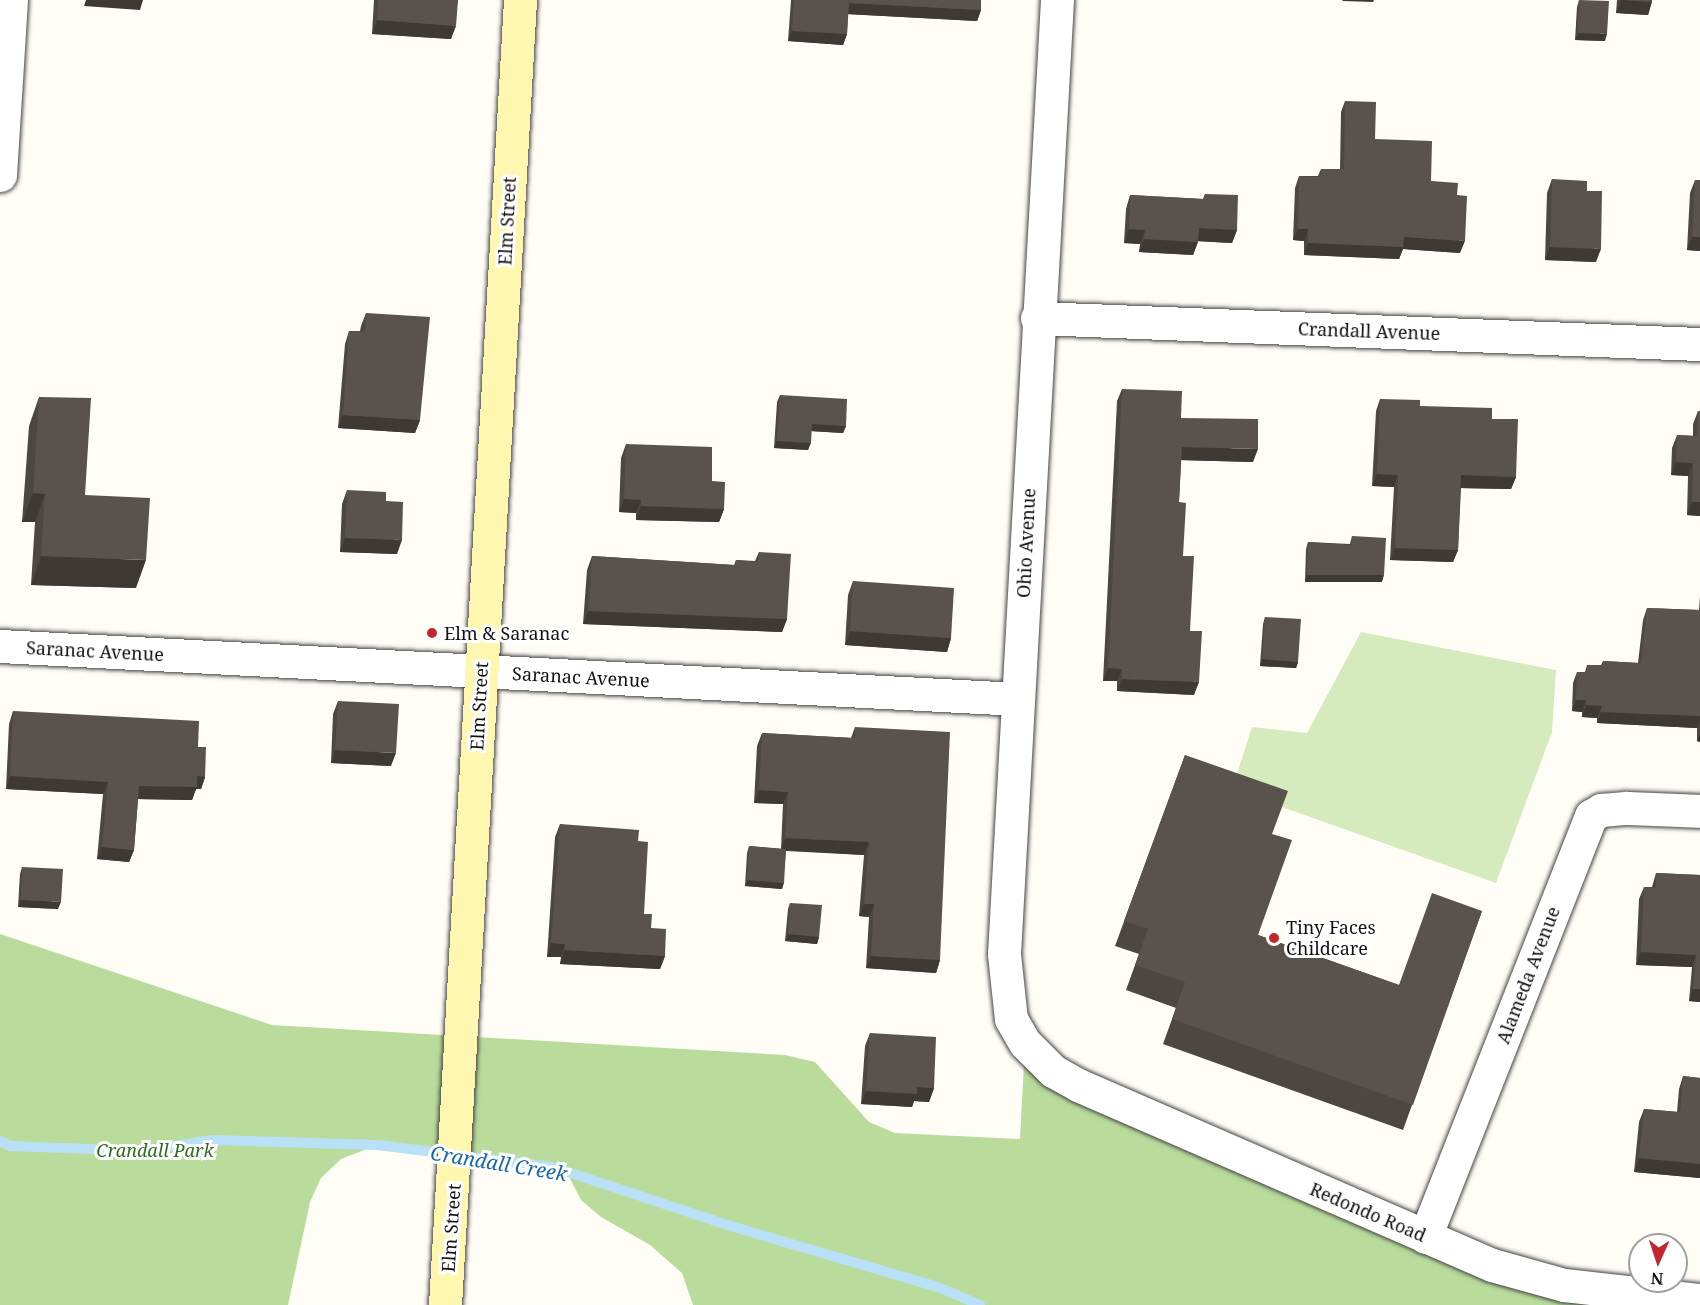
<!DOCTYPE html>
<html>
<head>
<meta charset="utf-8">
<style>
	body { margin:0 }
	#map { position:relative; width:1700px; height:1305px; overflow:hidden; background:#fffdf5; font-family:"Noto Serif",serif }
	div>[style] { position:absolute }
	.green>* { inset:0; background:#d5ebbd }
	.forest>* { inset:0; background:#b9dc9c }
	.stream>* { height:10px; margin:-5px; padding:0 5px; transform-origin:5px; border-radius:5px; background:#b9e0f7 }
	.roads { filter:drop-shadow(0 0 2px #444) drop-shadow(0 0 2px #444) }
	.street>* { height:33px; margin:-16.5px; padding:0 16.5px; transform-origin:16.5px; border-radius:16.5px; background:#fff }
	.secondary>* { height:33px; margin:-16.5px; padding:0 16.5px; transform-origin:16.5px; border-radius:16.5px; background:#fff6b0 }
	.wall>* { inset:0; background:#4d4742 }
	.shaded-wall>* { inset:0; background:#3f3936 }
	.building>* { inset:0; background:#5a524d }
	.dots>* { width:16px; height:16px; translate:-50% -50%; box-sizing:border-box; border:3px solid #fff; border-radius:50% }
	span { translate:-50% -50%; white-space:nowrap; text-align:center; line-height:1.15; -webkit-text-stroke:6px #fff; paint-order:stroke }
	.street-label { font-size:18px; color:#111 }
	.poi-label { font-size:18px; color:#111 }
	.left { translate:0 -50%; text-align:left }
	.park-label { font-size:18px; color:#2f6b1f; font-style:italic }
	.water-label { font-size:20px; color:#1768a6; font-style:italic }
	.north { position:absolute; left:1628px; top:1233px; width:60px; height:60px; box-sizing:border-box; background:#fff; border:2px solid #a0a0a0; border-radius:50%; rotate:183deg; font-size:16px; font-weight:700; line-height:24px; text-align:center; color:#111 }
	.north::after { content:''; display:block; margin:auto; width:21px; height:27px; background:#c4262e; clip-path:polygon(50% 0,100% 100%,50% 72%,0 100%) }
</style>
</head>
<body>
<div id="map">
	<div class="green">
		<div style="clip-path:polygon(1361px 632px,1556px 670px,1552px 732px,1496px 883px,1282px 807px,1229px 799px,1252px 727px,1307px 733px)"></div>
	</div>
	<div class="forest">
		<div style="clip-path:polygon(0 934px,272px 1025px,785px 1055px,815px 1062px,869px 1122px,895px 1133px,1020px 1139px,1025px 1043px,1492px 1265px,1700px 1305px,693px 1305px,682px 1273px,650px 1245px,601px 1217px,581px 1200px,566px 1171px,377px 1145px,341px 1159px,321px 1178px,310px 1202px,288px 1305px,0 1305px)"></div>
	</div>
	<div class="stream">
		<div style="left:0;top:1141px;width:11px;rotate:27deg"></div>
		<div style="left:10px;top:1146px;width:133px;rotate:2.2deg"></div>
		<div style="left:143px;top:1151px;width:70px;rotate:-9.1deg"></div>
		<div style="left:212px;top:1140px;width:165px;rotate:1.7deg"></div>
		<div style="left:377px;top:1145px;width:177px;rotate:7.1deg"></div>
		<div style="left:553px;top:1167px;width:183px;rotate:18.4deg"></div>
		<div style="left:727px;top:1225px;width:220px;rotate:16.4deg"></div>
		<div style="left:938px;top:1287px;width:46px;rotate:23.2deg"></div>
	</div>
	<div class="roads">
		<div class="street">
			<div style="left:1057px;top:0;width:955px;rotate:93.18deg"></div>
			<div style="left:1004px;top:954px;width:65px;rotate:83.9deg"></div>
			<div style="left:1011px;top:1019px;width:28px;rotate:60deg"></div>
			<div style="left:1025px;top:1043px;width:40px;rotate:45deg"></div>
			<div style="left:1053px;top:1071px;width:29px;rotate:29deg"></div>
			<div style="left:1078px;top:1085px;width:451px;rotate:23.5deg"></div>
			<div style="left:1492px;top:1265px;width:75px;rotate:15.5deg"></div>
			<div style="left:1564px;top:1285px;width:137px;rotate:6.3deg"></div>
			<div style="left:0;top:175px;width:175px;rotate:-86.4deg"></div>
			<div style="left:1037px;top:318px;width:664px;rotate:2.25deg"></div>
			<div style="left:0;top:646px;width:1018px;rotate:2.98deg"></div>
			<div style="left:1425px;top:1237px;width:453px;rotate:-68.5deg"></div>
			<div style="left:1591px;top:816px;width:12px;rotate:-31deg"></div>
			<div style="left:1601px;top:810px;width:25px;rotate:-5deg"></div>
			<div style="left:1626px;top:808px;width:74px;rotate:2.3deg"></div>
		</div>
		<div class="secondary">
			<div style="left:445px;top:1305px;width:1307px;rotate:-86.71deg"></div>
		</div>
	</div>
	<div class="wall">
		<div style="clip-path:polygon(374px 0,458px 0,451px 39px,372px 34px)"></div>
		<div style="clip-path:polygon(791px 0,981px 0,981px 10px,977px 21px,848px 14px,847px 34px,843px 45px,788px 41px)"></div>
		<div style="clip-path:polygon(1579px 0,1605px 41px,1575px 40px,1577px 7px)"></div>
		<div style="clip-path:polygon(1617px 0,1652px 0,1648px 15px,1616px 13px)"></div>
		<div style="clip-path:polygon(1345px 101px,1375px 139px,1431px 181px,1457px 195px,1460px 253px,1403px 249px,1399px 259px,1304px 255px,1304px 241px,1293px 240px,1295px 188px,1299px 176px,1318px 176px,1321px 169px,1340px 169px,1341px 112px)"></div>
		<div style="clip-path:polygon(1552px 179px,1587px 191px,1596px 262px,1545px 260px,1547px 193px)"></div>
		<div style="clip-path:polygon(1695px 180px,1700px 251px,1687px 250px,1690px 193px)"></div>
		<div style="clip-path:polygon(1205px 194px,1237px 230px,1232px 243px,1198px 241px,1193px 255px,1139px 252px,1140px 244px,1124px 243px,1126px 209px,1130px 195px,1203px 199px)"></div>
		<div style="clip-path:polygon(366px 313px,420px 420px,415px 433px,338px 428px,345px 344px,349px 331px,360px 331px,361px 326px)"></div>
		<div style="clip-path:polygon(1122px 389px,1181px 418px,1253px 462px,1181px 460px,1179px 502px,1183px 556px,1190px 631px,1194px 695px,1117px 691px,1117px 681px,1103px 681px,1117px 401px)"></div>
		<div style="clip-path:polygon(780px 395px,846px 426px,843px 433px,811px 431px,808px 450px,774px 448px,777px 402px)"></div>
		<div style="clip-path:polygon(39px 397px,85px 495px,136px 588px,31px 585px,35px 522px,22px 522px,29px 426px)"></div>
		<div style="clip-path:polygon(1380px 399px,1492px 419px,1516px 477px,1511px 489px,1461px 488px,1458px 550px,1453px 562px,1390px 560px,1394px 487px,1372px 486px,1376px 411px)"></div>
		<div style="clip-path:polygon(1698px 411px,1700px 516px,1687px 515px,1688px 476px,1671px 475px,1672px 448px,1677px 435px,1693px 436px,1693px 424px)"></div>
		<div style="clip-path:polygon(626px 444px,724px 509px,719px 522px,636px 520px,636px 513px,619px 512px,621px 458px)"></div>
		<div style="clip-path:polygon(347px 490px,386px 501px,397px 554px,340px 552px,342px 504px)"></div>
		<div style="clip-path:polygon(1352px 536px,1382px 582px,1305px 582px,1306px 549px,1308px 542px,1350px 544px)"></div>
		<div style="clip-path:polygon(759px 552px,787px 619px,782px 632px,583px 624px,587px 570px,592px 556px,734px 565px,736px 560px,755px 561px)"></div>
		<div style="clip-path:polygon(853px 581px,951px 638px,947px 652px,845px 645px,848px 595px)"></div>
		<div style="clip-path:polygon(1700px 596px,1700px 742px,1697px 741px,1697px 728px,1597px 723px,1597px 718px,1582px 717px,1582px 712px,1572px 711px,1573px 683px,1577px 672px,1585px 672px,1587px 665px,1601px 665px,1603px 661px,1638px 663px,1643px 620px,1647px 608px,1699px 610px)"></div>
		<div style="clip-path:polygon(1265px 617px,1298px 662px,1296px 668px,1260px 666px,1263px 624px)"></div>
		<div style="clip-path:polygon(338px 701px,391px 766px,331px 763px,333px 714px)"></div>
		<div style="clip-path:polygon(13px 711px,198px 747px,205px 777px,201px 789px,196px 789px,192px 800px,138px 799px,134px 850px,129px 862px,97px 859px,103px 794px,6px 789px,9px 724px)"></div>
		<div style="clip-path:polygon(855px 727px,940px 960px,936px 973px,866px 968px,869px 917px,859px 916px,864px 855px,786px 851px,782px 889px,745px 886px,747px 853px,749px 846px,781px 849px,783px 804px,754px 803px,757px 746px,762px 733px,851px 738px)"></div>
		<div style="clip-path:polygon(1185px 755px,1272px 834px,1258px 935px,1399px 985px,1482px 911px,1403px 1130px,1163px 1044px,1176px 1008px,1126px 990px,1139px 954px,1115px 946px)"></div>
		<div style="clip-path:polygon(560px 824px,638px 841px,644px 914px,665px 956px,660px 969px,560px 964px,561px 957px,547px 957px,555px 837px)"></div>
		<div style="clip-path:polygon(22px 867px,58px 909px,18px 907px,20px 874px)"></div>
		<div style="clip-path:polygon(1656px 873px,1700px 875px,1700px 1002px,1689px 1001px,1692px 967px,1636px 965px,1639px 899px,1644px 887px,1652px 887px)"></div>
		<div style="clip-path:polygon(790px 903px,819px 937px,817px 944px,785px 941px,788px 909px)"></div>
		<div style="clip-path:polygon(870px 1033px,934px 1088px,929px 1102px,914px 1101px,912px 1107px,861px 1104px,865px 1046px)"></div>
		<div style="clip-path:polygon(1683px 1076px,1700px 1078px,1700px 1178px,1634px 1172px,1639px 1122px,1644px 1109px,1677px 1112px,1679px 1089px)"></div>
	</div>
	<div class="shaded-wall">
		<div style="clip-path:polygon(86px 0,143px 0,140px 10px,84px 6px)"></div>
		<div style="clip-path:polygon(1343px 0,1374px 0,1373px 2px,1342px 1px)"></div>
		<div style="clip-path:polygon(1621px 0,1652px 2px,1648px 15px,1616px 13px)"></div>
		<div style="clip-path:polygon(849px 3px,981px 10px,977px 21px,845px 14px)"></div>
		<div style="clip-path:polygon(377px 20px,456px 26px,451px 39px,372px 34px)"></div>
		<div style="clip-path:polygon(792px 31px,847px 34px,843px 45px,788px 41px)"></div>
		<div style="clip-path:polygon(1578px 33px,1607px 34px,1605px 41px,1575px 40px)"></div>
		<div style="clip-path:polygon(1199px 228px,1237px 230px,1232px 243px,1194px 241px)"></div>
		<div style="clip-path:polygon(1129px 229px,1145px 230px,1140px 244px,1124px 243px)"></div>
		<div style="clip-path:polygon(1298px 229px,1308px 229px,1304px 241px,1293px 240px)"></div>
		<div style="clip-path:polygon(1404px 237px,1465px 241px,1460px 253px,1403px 249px,1399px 259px,1304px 255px,1308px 243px)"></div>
		<div style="clip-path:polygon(1692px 237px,1700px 237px,1700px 251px,1687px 250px)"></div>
		<div style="clip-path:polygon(1144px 239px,1198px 242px,1193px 255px,1139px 252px)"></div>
		<div style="clip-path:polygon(1550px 247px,1601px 249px,1596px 262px,1545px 260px)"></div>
		<div style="clip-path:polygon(343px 415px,420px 420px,415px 433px,338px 428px)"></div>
		<div style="clip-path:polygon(812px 424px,846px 426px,843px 433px,809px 431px)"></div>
		<div style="clip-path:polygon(777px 441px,811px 443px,808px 450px,774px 448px)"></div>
		<div style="clip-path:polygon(1182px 447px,1258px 449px,1253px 462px,1177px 460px)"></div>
		<div style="clip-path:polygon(1676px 462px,1693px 463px,1688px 476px,1671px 475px)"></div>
		<div style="clip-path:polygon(1377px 474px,1398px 475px,1394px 487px,1372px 486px)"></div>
		<div style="clip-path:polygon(1461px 475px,1516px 477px,1511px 489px,1457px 488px)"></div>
		<div style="clip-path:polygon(33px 493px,45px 494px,35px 522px,22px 522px)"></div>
		<div style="clip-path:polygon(624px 499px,641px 500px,636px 513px,619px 512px)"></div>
		<div style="clip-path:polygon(1692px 502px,1700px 502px,1700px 516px,1687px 515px)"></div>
		<div style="clip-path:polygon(641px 506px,724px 509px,719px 522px,636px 520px)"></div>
		<div style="clip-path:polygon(345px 538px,402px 540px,397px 554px,340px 552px)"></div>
		<div style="clip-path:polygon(1395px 548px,1458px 550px,1453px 562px,1390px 560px)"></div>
		<div style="clip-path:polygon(41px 556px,146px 560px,136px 588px,31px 585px)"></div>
		<div style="clip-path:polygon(1307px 575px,1384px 575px,1382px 582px,1305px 582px)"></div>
		<div style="clip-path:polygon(588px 611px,787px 619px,782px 632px,583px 624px)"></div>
		<div style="clip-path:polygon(850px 631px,951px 638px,947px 652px,845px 645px)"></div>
		<div style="clip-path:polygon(1262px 659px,1298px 662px,1296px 668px,1260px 666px)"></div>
		<div style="clip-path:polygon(1108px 668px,1122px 669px,1117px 681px,1103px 681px)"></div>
		<div style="clip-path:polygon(1122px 679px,1199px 682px,1194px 695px,1117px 691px)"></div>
		<div style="clip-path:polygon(1576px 700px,1586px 700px,1582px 712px,1572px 711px)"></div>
		<div style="clip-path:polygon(1586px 705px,1602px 706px,1597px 718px,1582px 717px)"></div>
		<div style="clip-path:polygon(1601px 712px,1700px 716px,1700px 721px,1697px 728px,1597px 723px)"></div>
		<div style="clip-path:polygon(1700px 733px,1700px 742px,1697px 741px)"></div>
		<div style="clip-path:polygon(335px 750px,396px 753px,391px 766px,331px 763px)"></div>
		<div style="clip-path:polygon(10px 776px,108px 782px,103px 794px,6px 789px)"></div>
		<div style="clip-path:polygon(197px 776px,205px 777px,201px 789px,196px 789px,192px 800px,135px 799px,139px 786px)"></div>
		<div style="clip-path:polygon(759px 790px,788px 792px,783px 804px,754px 803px)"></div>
		<div style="clip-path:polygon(785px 838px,869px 842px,864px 855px,781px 850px)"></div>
		<div style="clip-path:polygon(102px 847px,134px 850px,129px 862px,97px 859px)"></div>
		<div style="clip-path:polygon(747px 880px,784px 883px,782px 889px,745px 886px)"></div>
		<div style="clip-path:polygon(21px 900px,61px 902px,58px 909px,18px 907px)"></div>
		<div style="clip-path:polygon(864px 904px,874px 904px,869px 917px,859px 916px)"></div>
		<div style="clip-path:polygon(788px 934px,819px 937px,817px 944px,785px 941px)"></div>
		<div style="clip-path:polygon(551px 943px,565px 944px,561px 957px,547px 957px)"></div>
		<div style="clip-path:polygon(565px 950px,665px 956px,660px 969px,560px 964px)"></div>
		<div style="clip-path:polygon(1641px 952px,1696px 955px,1692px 967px,1636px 965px)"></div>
		<div style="clip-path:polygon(871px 956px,940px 960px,936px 973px,866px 968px)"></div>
		<div style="clip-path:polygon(1693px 989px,1700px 989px,1700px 1002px,1689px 1001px)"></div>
		<div style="clip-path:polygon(917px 1087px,934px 1088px,929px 1102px,914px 1101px,912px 1107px,861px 1104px,866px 1091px)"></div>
		<div style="clip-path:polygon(1639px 1158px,1700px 1164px,1700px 1178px,1634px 1172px)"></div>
	</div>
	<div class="building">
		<div style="clip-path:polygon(378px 0,458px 0,456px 26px,377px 20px)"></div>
		<div style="clip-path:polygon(794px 0,981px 0,981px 10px,849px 3px,847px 34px,792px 31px)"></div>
		<div style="clip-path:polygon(1579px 0,1609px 1px,1607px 34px,1578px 33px)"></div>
		<div style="clip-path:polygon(1621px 0,1652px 0,1652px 2px)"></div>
		<div style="clip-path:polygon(1345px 101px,1376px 102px,1375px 139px,1432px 141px,1431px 181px,1458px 183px,1457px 195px,1467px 196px,1465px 241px,1404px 237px,1403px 247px,1308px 243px,1308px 229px,1298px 229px,1299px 176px,1321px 177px,1321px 169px,1344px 169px)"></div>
		<div style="clip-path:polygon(1552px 179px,1587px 181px,1587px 191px,1602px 191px,1601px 249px,1550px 247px)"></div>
		<div style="clip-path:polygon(1695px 180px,1700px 180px,1700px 237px,1692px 237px)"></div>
		<div style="clip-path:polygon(1205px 194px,1238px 195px,1237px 230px,1199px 228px,1198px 242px,1144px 239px,1145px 230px,1129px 229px,1130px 195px,1204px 199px)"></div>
		<div style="clip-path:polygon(366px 313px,430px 317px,420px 420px,343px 415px,349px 331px,365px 332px)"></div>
		<div style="clip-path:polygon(1122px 389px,1182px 391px,1181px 418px,1258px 419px,1258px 449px,1182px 447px,1179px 502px,1186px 503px,1183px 556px,1194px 556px,1190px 631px,1202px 631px,1199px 682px,1122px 679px,1122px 669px,1108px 668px)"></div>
		<div style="clip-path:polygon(780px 395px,847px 399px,846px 426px,812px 424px,811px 443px,777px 441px)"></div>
		<div style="clip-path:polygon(39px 397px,91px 398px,85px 495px,150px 498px,146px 560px,41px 556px,45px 494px,33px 493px)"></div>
		<div style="clip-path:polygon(1380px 399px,1420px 400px,1420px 406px,1492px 408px,1492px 419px,1518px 419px,1516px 477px,1461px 475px,1458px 550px,1395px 548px,1398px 475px,1377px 474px)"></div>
		<div style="clip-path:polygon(1698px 411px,1700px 411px,1700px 502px,1692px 502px,1693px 463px,1676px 462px,1677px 435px,1697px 436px)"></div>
		<div style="clip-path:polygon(626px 444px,712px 447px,712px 481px,725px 482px,724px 509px,641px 506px,641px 500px,624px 499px)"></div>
		<div style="clip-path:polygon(347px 490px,386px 492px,386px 501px,403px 502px,402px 540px,345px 538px)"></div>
		<div style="clip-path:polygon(1352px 536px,1386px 538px,1384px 575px,1307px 575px,1308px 542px,1352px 545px)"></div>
		<div style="clip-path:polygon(759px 552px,791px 554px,787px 619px,588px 611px,592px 556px,735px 565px,736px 560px,758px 562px)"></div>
		<div style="clip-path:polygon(853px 581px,954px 588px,951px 638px,850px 631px)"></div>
		<div style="clip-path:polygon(1647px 608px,1700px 610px,1700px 716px,1601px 712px,1602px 706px,1586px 705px,1586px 700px,1576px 700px,1577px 672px,1587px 672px,1587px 665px,1603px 665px,1603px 661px,1641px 663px)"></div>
		<div style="clip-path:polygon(1265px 617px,1301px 619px,1298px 662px,1262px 659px)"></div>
		<div style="clip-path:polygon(338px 701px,399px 704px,396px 753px,335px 750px)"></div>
		<div style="clip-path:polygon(13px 711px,199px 721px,198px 747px,206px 747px,205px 777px,197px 776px,197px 787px,139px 786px,134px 850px,102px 847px,108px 782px,10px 776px)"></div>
		<div style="clip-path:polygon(855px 727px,950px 732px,940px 960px,871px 956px,874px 904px,864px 904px,869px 842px,785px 838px,788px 792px,759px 790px,762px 733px,855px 738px)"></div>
		<div style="clip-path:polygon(1185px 755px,1288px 791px,1272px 834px,1292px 840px,1258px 935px,1399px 985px,1432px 893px,1482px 911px,1413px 1105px,1172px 1019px,1185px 982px,1135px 965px,1148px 929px,1124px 921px)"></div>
		<div style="clip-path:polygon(560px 824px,639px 830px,638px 841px,648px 842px,644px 914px,652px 914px,651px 928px,666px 929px,665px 956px,565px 950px,565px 944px,551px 943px)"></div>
		<div style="clip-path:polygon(749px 846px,786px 849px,784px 883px,747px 880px)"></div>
		<div style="clip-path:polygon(22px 867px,63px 869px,61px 902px,21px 900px)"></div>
		<div style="clip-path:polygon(1656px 873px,1700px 875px,1700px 989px,1693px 989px,1696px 955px,1641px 952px,1644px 887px,1656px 888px)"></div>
		<div style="clip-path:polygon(790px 903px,822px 905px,819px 937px,788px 934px)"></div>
		<div style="clip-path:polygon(870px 1033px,936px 1037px,934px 1088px,917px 1087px,917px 1094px,866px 1091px)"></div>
		<div style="clip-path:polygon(1683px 1076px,1700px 1078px,1700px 1164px,1639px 1158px,1644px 1109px,1680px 1112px)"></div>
	</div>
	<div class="dots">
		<div style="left:432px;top:633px;background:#c4262e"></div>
		<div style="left:1274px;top:938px;background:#c4262e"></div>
	</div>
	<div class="street-label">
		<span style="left:507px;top:221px;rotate:-87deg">Elm Street</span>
		<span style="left:1369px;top:331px;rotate:2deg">Crandall Avenue</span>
		<span style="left:1026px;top:543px;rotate:-87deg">Ohio Avenue</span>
		<span style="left:95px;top:651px;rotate:3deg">Saranac Avenue</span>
		<span style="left:581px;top:677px;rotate:3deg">Saranac Avenue</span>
		<span style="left:479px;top:706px;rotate:-87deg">Elm Street</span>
		<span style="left:1528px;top:975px;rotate:-69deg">Alameda Avenue</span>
		<span style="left:1368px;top:1212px;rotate:23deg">Redondo Road</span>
		<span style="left:451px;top:1228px;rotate:-86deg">Elm Street</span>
	</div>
	<div class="poi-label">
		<span class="left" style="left:444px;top:633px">Elm &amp; Saranac</span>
		<span class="left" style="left:1286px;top:938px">Tiny Faces<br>Childcare</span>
	</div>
	<div class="park-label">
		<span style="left:155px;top:1150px">Crandall Park</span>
	</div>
	<div class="water-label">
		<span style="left:499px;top:1163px;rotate:9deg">Crandall Creek</span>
	</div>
	<div class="north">N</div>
</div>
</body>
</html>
